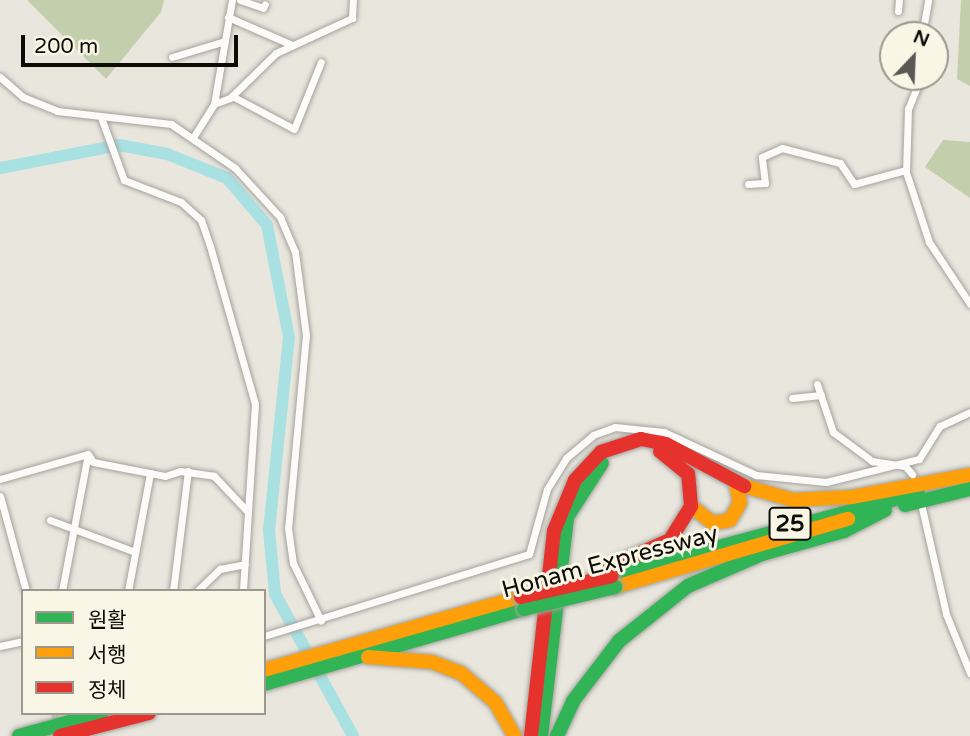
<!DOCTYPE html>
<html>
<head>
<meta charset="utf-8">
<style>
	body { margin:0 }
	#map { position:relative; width:970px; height:736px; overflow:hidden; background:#e8e6dd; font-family:"Varela Round","Noto Sans KR",sans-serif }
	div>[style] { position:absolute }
	.forest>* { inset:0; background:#c3ceac }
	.river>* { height:12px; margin:-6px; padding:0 6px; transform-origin:6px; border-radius:6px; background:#a9e0e2 }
	.street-tunnel>* { height:7px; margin-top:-3.5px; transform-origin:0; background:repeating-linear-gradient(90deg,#c7c5bd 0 7px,transparent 0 10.5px) }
	.roads { filter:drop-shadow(0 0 2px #a3a29c) drop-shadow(0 0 2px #a3a29c) }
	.street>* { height:7px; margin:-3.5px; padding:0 3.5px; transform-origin:3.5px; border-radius:3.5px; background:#fcfbfa }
	.fast>* { height:14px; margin:-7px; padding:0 7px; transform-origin:7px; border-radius:7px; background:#30b455 }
	.slow>* { height:14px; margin:-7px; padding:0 7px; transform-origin:7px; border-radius:7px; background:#ff9f0a }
	.jam>* { height:14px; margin:-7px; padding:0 7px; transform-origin:7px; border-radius:7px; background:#e5322d }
	.bridges { filter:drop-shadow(0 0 2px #a3a29c) drop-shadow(0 0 2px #a3a29c) }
	.fast-bridge>* { height:14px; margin:-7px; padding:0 7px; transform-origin:7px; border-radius:7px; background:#30b455 }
	.jam-bridge>* { height:14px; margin:-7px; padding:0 7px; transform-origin:7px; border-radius:7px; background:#e5322d }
	span { translate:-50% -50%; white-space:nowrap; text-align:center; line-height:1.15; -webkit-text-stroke:6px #f9f6e6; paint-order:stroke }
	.shield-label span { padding:2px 5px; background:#f9f6e6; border:2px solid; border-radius:5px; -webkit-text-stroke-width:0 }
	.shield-label { font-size:23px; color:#0d0c07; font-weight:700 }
	.street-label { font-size:24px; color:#0d0c07 }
	.legend { position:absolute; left:21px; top:589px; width:245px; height:126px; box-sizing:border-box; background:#f9f6e6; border:2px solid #9b988d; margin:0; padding:9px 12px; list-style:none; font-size:21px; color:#0d0c07 }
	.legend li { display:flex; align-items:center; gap:14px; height:35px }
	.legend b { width:35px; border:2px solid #9b988d }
	.north { position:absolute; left:879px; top:21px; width:70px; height:70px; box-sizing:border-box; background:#f9f6e6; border:2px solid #9b988d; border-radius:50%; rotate:23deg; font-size:19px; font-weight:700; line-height:28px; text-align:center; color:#0d0c07 }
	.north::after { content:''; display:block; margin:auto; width:24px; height:32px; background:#5a5852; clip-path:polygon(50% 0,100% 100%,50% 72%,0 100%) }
	.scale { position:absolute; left:21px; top:35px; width:217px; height:32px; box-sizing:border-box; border:4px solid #0d0c07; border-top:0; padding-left:9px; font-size:21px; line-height:24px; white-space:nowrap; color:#0d0c07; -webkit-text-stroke:5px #f9f6e6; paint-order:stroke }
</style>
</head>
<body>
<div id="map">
	<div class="forest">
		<div style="clip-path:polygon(27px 0,164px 0,161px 12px,106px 79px)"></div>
		<div style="clip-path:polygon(961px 0,970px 0,970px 86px,957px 79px)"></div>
		<div style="clip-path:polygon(943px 140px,970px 142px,970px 198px,925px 167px)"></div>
	</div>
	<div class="river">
		<div style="left:0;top:168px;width:121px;rotate:-10.9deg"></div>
		<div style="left:119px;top:145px;width:49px;rotate:10.6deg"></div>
		<div style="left:167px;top:154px;width:65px;rotate:21.8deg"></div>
		<div style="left:227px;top:178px;width:62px;rotate:49.6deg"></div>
		<div style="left:267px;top:225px;width:114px;rotate:78.9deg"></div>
		<div style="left:289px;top:337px;width:194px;rotate:95.9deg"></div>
		<div style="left:269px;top:530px;width:64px;rotate:84.6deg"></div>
		<div style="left:275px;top:594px;width:162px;rotate:61.2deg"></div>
	</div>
	<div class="street-tunnel">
		<div style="left:55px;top:713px;width:15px;rotate:86deg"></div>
	</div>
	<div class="roads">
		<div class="street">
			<div style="left:240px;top:0;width:24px;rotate:19deg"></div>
			<div style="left:263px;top:8px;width:4px;rotate:-63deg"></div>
			<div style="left:898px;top:11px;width:11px;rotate:-85deg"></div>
			<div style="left:228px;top:17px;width:70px;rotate:23.6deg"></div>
			<div style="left:922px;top:35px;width:36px;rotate:-80deg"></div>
			<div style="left:172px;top:57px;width:55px;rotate:-16.8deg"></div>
			<div style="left:0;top:77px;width:30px;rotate:41deg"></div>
			<div style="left:23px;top:97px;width:37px;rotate:22deg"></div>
			<div style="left:57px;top:111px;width:115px;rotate:6.5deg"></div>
			<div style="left:171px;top:124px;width:78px;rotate:34.5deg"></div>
			<div style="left:235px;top:168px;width:67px;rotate:47.4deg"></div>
			<div style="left:280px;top:217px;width:38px;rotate:67deg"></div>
			<div style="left:295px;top:252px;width:84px;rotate:82.5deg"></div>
			<div style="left:306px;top:335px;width:194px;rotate:95.3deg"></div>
			<div style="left:288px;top:528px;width:35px;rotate:82deg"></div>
			<div style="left:293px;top:563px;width:64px;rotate:64.2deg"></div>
			<div style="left:921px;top:77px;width:35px;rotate:112deg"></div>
			<div style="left:908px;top:109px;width:63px;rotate:91.8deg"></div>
			<div style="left:906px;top:172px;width:74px;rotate:71.8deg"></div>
			<div style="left:929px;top:242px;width:74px;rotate:56.5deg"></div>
			<div style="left:232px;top:96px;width:70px;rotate:28deg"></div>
			<div style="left:294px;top:129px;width:72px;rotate:-68.1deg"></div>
			<div style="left:214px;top:104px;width:17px;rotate:-21deg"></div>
			<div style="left:230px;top:98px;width:64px;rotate:-44.4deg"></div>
			<div style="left:276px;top:53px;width:84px;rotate:-24.7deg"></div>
			<div style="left:352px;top:18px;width:18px;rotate:-87deg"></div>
			<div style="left:102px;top:120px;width:64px;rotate:69.9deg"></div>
			<div style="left:124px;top:180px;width:61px;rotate:21.1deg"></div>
			<div style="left:181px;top:202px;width:27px;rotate:42deg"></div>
			<div style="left:201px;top:220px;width:28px;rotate:71deg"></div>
			<div style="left:210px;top:246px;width:164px;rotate:74.1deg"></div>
			<div style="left:255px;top:404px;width:187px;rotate:93.7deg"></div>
			<div style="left:194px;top:136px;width:38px;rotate:-58deg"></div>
			<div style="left:214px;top:104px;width:106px;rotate:-80.2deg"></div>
			<div style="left:748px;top:184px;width:17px;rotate:-3deg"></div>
			<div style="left:765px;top:183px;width:26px;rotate:-97deg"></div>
			<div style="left:762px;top:157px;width:22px;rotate:-24deg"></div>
			<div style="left:782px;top:148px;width:60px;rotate:14.5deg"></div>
			<div style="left:840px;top:163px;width:25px;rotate:56deg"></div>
			<div style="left:854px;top:184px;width:54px;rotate:-15.1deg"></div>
			<div style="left:817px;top:384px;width:51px;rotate:71.6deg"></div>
			<div style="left:833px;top:432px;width:49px;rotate:36.6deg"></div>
			<div style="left:872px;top:461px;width:33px;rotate:9deg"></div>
			<div style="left:905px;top:466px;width:11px;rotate:49deg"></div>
			<div style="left:792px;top:398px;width:29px;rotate:-6deg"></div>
			<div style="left:88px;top:454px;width:9px;rotate:58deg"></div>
			<div style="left:93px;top:462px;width:73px;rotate:11deg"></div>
			<div style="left:165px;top:476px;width:16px;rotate:-18deg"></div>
			<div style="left:180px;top:471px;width:34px;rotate:8deg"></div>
			<div style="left:214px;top:476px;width:47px;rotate:46.7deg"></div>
			<div style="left:0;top:479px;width:91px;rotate:-15.9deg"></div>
			<div style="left:0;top:496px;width:98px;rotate:74.7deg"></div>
			<div style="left:922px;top:508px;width:109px;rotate:77.2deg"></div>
			<div style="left:946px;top:614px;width:64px;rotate:67.9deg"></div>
			<div style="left:50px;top:520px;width:91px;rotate:20.6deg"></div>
			<div style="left:62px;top:591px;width:139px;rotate:-79.3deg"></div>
			<div style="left:128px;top:591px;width:120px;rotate:-79.4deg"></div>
			<div style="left:173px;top:591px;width:121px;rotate:-82.9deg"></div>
			<div style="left:197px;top:591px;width:32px;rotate:-44deg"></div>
			<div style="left:220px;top:569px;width:25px;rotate:-11deg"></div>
			<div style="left:264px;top:636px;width:277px;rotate:-17.2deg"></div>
			<div style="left:529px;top:554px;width:67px;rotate:-74.5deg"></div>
			<div style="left:547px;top:489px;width:36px;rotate:-58deg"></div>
			<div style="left:566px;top:458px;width:35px;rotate:-40deg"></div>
			<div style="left:593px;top:435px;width:23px;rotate:-20deg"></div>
			<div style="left:615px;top:427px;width:49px;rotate:5.8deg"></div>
			<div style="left:664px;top:432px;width:102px;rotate:25.1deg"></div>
			<div style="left:756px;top:475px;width:70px;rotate:5.7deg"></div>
			<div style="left:826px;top:482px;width:96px;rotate:-13.9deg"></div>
			<div style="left:919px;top:459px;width:39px;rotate:-58deg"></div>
			<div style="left:940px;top:426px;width:33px;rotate:-25deg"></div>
			<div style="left:0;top:646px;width:24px;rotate:-12deg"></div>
		</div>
		<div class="fast">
			<div style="left:905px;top:505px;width:67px;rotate:-13.8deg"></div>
			<div style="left:612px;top:576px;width:317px;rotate:-15.2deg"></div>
			<div style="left:264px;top:684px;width:271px;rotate:-16.1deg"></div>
			<div style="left:19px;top:736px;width:86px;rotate:-15.5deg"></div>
			<div style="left:541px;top:736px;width:221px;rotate:-83.2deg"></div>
			<div style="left:567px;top:517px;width:64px;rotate:-57.1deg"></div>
			<div style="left:557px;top:736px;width:38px;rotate:-65deg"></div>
			<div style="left:573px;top:701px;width:76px;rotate:-52.5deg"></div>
			<div style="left:619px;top:641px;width:88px;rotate:-38.6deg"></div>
			<div style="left:688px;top:586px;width:81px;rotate:-23.4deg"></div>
			<div style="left:762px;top:554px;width:85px;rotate:-15.7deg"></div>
			<div style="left:844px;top:531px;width:46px;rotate:-27.1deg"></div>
		</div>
		<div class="slow">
			<div style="left:744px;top:486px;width:51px;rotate:15.9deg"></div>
			<div style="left:793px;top:500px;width:59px;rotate:-2.9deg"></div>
			<div style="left:852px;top:497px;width:120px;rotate:-10.6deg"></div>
			<div style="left:691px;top:506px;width:28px;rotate:38deg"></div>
			<div style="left:713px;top:523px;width:17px;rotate:-10deg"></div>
			<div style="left:730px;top:520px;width:20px;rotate:-60deg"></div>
			<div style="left:740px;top:503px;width:19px;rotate:-102deg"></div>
			<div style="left:615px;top:587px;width:243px;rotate:-16.3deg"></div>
			<div style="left:368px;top:657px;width:64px;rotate:4.5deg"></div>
			<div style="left:432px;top:662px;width:31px;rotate:21deg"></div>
			<div style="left:461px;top:673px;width:45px;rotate:40.5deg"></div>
			<div style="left:495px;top:702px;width:39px;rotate:60deg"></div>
			<div style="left:264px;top:670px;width:267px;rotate:-15.9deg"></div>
		</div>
		<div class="jam">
			<div style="left:609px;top:567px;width:67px;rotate:-23.9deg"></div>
			<div style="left:670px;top:540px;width:40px;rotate:-58deg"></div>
			<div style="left:691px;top:506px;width:32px;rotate:-95deg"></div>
			<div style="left:688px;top:474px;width:36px;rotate:-141deg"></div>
			<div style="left:60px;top:736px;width:92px;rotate:-14.5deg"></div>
			<div style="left:531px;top:736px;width:206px;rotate:-83.6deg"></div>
			<div style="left:554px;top:531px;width:55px;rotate:-67.6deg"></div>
			<div style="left:575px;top:480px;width:38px;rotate:-47deg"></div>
			<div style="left:601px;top:452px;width:42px;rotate:-18deg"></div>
			<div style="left:641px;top:439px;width:25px;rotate:11deg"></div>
			<div style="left:666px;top:444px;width:89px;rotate:28.3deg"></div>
		</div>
	</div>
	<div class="bridges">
		<div class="fast-bridge">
			<div style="left:524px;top:609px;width:94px;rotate:-13.6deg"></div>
		</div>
		<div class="jam-bridge">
			<div style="left:521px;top:597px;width:93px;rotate:-13deg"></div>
		</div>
	</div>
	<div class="shield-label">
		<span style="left:790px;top:524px">25</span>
	</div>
	<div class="street-label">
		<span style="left:610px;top:562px;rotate:-15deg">Honam Expressway</span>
	</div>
	<ul class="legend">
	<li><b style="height:9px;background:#30b455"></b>원활</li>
	<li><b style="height:9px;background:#ff9f0a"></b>서행</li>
	<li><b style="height:9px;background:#e5322d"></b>정체</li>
	</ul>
	<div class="north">N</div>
	<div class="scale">200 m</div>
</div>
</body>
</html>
